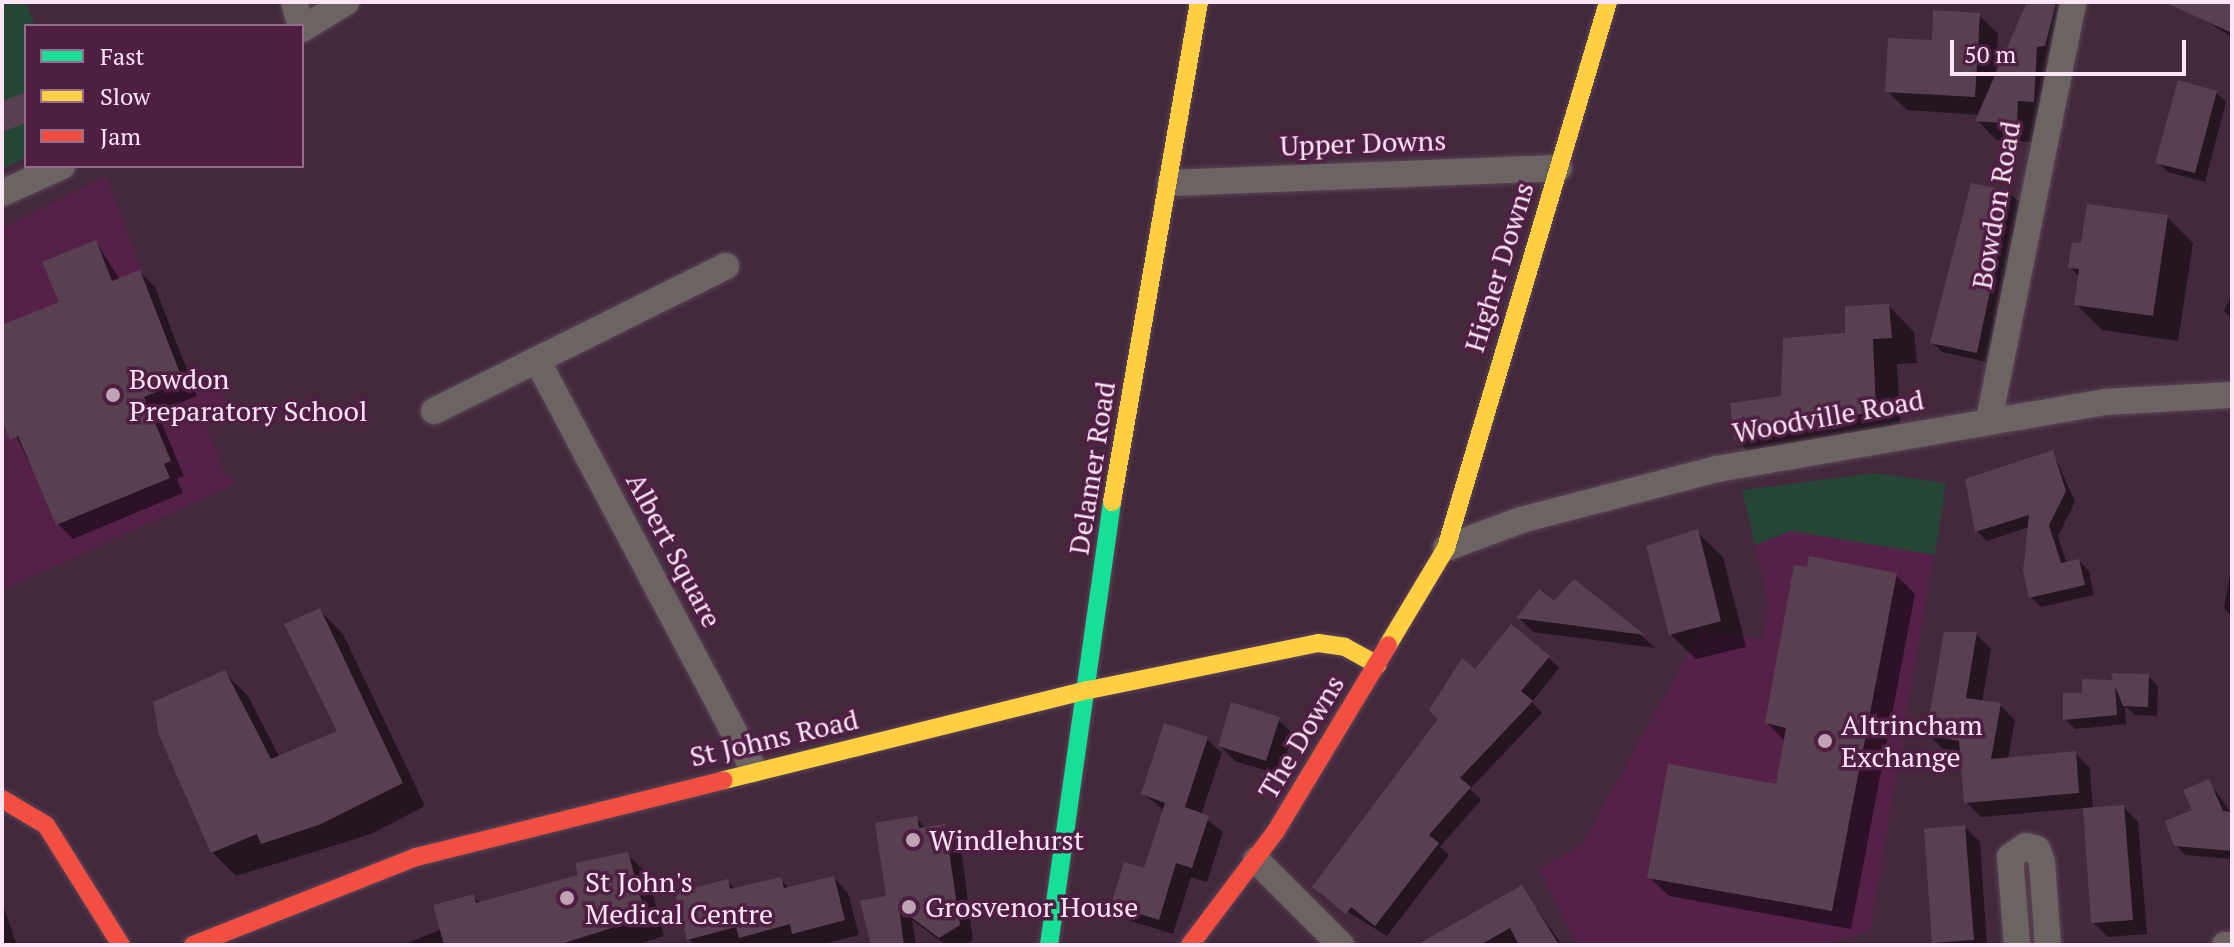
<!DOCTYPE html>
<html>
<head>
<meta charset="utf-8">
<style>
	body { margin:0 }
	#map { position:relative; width:2234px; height:947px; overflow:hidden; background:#44293d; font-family:"PT Serif",serif }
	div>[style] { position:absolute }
	.built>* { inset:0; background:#552148 }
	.green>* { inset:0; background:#254635 }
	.shadow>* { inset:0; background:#0007 }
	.building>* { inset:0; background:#584051 }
	.roads { filter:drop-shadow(0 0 2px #5b4656) drop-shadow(0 0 2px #5b4656) }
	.street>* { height:26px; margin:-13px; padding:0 13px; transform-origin:13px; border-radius:13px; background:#6c6462 }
	.fast>* { height:18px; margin:-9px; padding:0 9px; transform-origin:9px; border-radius:9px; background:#16e098 }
	.slow>* { height:18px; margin:-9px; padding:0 9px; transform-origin:9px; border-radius:9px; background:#ffcf43 }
	.jam>* { height:18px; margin:-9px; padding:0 9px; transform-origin:9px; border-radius:9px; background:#f24e42 }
	.dots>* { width:22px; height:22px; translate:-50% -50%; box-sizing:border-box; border:4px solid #4f1e43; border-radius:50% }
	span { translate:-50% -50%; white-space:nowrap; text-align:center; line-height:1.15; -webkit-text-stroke:7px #4f1e43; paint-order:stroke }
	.street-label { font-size:28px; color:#fee5f6 }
	.poi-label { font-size:28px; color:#fee5f6 }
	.left { translate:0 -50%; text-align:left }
	.frame { position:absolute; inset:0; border:4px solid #fee5f6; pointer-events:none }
	.legend { position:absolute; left:24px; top:24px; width:280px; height:144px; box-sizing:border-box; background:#4f1e43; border:2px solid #956e8b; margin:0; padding:10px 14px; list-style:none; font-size:24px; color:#fee5f6 }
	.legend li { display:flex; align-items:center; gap:16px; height:40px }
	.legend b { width:40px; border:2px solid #956e8b }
	.scale { position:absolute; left:1950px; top:40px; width:236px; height:36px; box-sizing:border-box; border:4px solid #fee5f6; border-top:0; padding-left:10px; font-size:24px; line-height:28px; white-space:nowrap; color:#fee5f6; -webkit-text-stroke:6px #4f1e43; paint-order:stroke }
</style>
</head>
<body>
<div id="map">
	<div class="built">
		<div style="clip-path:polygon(106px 176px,183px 380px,210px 368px,231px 409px,205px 422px,224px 473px,237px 483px,2px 590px,2px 229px)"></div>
		<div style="clip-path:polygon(1875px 473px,1946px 483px,1870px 930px,1827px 945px,1577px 945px,1539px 869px,1581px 846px,1701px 631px,1762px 639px,1769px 605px,1742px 490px)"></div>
	</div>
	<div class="green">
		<div style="clip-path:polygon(2px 2px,26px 2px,35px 26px,26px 26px,26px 157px,2px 170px)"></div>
		<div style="clip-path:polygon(1875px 473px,1946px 483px,1935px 555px,1791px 531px,1755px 545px,1742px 490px)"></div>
	</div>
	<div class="shadow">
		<div style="clip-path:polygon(2029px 2px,2082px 2px,2036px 142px,1996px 140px,1978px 121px,1980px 115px,1907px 110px,1887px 91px,1934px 42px,1979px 15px,1998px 34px,1996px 77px)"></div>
		<div style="clip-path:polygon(2206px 2px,2232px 2px,2232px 37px,2200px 17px)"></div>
		<div style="clip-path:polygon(2216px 92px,2226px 102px,2205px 182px,2168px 172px,2158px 162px)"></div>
		<div style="clip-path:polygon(2010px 193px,2020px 203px,1986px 362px,1942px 352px,1932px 342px)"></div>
		<div style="clip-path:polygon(2167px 217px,2193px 243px,2178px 341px,2102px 330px,2076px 304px,2080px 277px,2070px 267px,2083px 246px)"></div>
		<div style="clip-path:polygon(96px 242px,120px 280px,140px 272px,155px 287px,197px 396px,157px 412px,184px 476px,177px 479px,183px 493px,73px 539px,58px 524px,2px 406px,2px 327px,61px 303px)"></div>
		<div style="clip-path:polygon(2232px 294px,2232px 319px,2224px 311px)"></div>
		<div style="clip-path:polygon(1889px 306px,1914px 332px,1917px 363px,1897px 364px,1901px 436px,1761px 464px,1736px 439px)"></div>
		<div style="clip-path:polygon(2053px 452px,2075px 502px,2058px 536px,2067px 564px,2079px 561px,2089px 571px,2094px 595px,2041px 607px,2031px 597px,2029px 527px,1987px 541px,1977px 531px,1968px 480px)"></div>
		<div style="clip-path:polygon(1697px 532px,1723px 557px,1746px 647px,1696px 659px,1670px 634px)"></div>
		<div style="clip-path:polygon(2232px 564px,2232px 617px,2224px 608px)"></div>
		<div style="clip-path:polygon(1896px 575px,1915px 594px,1851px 929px,1669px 896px,1649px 877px,1777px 787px,1786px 742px,1767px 723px)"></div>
		<div style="clip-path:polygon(1574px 581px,1643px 637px,1655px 648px,1533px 632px,1519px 618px,1555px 604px)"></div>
		<div style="clip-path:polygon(320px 611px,343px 634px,425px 806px,371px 834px,236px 876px,212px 852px,225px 673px,248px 696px,280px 758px,340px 732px)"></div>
		<div style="clip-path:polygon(1976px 634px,1991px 649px,1982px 702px,2000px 705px,2015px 720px,2008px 759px,2075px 753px,2090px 768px,2093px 809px,2124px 807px,2138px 822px,2147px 934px,2108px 937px,2093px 922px,2085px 808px,1981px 817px,1966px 802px,1962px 753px,1943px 749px,1928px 734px)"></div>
		<div style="clip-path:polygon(1548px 657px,1559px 668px,1532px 702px,1542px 713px,1470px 789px,1481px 800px,1440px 847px,1449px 855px,1387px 936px,1325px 898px,1314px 887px,1476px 672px)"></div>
		<div style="clip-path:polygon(2148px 676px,2158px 686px,2157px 716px,2135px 715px,2125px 706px,2126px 724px,2075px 729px,2065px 719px,2084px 695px)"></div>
		<div style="clip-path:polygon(1278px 719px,1293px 734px,1280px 775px,1235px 761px,1220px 746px)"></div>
		<div style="clip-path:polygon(1207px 739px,1222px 753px,1201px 815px,1223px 832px,1207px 882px,1191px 877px,1173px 934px,1128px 920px,1113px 905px,1146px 870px,1165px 811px,1143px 794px)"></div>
		<div style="clip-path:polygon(2208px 781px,2232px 814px,2232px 859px,2185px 855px,2176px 845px)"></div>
		<div style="clip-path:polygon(916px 818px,927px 829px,945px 826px,960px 841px,973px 940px,966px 945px,946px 945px,912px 920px,916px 945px,872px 945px)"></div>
		<div style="clip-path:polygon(1965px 827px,1980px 842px,1987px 945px,1936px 945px)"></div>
		<div style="clip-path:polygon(627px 854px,647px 873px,664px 936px,635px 945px,402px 945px,442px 929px,473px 896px,481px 904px,581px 876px)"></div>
		<div style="clip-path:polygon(834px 878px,848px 893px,859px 935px,820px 945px,695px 945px,688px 939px,727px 881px,736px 890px,780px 879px,790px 889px)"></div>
		<div style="clip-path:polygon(1522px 888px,1562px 945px,1415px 945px)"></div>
		<div style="clip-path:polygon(2px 902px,17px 945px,2px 945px)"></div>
	</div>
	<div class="building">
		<div style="clip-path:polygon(2027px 2px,2056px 2px,2045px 46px,2037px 47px,2034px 102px,2018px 101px,2017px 124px,1975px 121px)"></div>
		<div style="clip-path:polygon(2164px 2px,2232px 2px,2232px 33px)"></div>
		<div style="clip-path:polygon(1933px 10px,1980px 13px,1975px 97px,1885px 92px,1888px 38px,1932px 40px)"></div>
		<div style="clip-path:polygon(2178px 80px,2217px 91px,2195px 173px,2155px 163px)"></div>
		<div style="clip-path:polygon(26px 92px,26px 123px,2px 132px,2px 101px)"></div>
		<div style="clip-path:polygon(1971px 183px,2011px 191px,1977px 353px,1930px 343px)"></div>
		<div style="clip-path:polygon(2087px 204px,2168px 215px,2153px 316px,2074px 305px,2079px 269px,2068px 268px,2072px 242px,2081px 243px)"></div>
		<div style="clip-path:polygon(96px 240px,112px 281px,140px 270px,183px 381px,144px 397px,171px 461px,164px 464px,170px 478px,56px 525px,18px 436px,10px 440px,2px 421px,2px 325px,59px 302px,42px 262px)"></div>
		<div style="clip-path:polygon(1889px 304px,1892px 338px,1873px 339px,1876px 411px,1734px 440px,1730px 403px,1781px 396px,1783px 338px,1845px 333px,1845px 306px)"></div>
		<div style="clip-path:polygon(2053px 450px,2066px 491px,2049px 525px,2061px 563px,2079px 559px,2085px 585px,2029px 598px,2023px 571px,2029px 515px,1975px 532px,1965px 479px)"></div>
		<div style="clip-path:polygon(1698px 529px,1721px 621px,1669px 635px,1646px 546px)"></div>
		<div style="clip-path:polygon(1809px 556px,1897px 573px,1832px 911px,1647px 878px,1668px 764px,1776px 784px,1786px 728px,1765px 723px,1794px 565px,1807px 567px)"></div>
		<div style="clip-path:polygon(1574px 579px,1645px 635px,1516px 618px,1539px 589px,1554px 601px)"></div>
		<div style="clip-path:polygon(320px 608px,403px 783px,319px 825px,261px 844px,257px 834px,211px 853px,159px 735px,153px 702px,225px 670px,271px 759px,337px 731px,284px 624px)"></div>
		<div style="clip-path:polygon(1511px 624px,1550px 656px,1521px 691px,1533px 701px,1460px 778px,1471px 787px,1429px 835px,1439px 843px,1375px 926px,1351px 907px,1346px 914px,1312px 887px,1438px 719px,1429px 710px,1462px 658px,1475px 669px)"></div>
		<div style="clip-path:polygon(1944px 632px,1977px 632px,1966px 698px,2001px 703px,1991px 759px,2076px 751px,2079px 793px,1964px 803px,1959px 741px,1926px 735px)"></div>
		<div style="clip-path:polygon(2111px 673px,2149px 674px,2148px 707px,2123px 706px,2115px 686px,2117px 715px,2063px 720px,2063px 693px,2082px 693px,2082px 679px,2113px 680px)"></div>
		<div style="clip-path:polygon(1231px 702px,1280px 717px,1266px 761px,1218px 746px)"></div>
		<div style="clip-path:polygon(1164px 723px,1208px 737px,1185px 807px,1209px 816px,1192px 868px,1176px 863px,1159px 920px,1111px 905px,1124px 862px,1144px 868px,1165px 803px,1141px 794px)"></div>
		<div style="clip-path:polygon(2209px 779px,2223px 811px,2232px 812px,2232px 851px,2174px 846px,2165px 821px,2192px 810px,2183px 790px)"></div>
		<div style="clip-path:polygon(2124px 805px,2133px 920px,2091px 923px,2083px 808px)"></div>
		<div style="clip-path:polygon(917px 816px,919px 828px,945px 824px,960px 925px,939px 938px,899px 908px,904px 945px,871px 945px,860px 901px,886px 896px,875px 823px)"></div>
		<div style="clip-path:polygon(1965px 825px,1974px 940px,1932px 943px,1924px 829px)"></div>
		<div style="clip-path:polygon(628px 852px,646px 917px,558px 945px,444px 945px,433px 905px,474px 894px,476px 903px,578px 875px,575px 863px)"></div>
		<div style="clip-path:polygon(834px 876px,845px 920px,792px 934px,790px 924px,739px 938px,736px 927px,687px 940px,675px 893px,728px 879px,730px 889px,781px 877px,784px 888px)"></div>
		<div style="clip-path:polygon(1522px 885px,1559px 945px,1519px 945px,1510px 928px,1480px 945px,1416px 945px)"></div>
	</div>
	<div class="roads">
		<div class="street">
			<div style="left:294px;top:2px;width:25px;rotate:74deg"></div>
			<div style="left:302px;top:29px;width:52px;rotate:-31.5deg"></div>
			<div style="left:1170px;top:183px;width:389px;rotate:-2.2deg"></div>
			<div style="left:2px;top:193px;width:66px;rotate:-24.2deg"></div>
			<div style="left:537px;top:360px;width:463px;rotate:62.1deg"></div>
			<div style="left:434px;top:411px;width:326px;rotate:-26.4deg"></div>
			<div style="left:1989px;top:420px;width:426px;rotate:-78.6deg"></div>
			<div style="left:1446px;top:548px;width:80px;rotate:-20.5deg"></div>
			<div style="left:1521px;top:520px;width:203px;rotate:-14.6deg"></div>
			<div style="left:1717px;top:469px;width:394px;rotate:-9.8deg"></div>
			<div style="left:2105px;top:402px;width:127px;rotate:-3.2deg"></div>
			<div style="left:1256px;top:860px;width:120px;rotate:45deg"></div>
			<div style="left:2017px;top:945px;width:88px;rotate:-94.5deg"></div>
			<div style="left:2010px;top:857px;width:19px;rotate:-35deg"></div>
			<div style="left:2026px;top:846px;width:11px;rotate:15deg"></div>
			<div style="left:2037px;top:849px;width:14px;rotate:69deg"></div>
			<div style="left:2042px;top:862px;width:83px;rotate:85.9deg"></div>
			<div style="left:2225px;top:945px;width:7px"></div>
		</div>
		<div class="fast">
			<div style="left:1049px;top:945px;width:447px;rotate:-81.9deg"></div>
		</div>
		<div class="slow">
			<div style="left:1112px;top:502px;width:508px;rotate:-80.13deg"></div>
			<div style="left:1388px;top:645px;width:113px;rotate:-59.1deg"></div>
			<div style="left:1446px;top:548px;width:570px;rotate:-73.47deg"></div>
			<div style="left:724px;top:780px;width:376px;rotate:-13.9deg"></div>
			<div style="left:1089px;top:690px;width:234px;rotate:-11.6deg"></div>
			<div style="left:1318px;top:643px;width:27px;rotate:8deg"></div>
			<div style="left:1345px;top:647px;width:37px;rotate:29deg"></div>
		</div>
		<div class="jam">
			<div style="left:2px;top:799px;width:51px;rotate:30.6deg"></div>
			<div style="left:46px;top:825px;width:142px;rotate:58deg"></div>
			<div style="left:193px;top:945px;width:240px;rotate:-21.5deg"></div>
			<div style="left:416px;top:857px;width:317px;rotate:-14deg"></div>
			<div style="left:1190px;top:945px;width:143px;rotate:-53deg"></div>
			<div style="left:1276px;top:831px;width:217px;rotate:-58.9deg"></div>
		</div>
	</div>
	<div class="dots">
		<div style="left:113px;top:395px;background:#bda3b5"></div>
		<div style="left:1825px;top:741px;background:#bda3b5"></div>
		<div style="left:913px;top:840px;background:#bda3b5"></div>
		<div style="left:567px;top:898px;background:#bda3b5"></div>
		<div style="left:909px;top:907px;background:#bda3b5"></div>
	</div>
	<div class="street-label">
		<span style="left:1363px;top:143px;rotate:-2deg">Upper Downs</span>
		<span style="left:1996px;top:205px;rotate:-80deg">Bowdon Road</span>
		<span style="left:1499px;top:267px;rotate:-73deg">Higher Downs</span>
		<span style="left:1828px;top:416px;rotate:-10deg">Woodville Road</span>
		<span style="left:1092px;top:468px;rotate:-81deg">Delamer Road</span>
		<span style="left:674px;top:550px;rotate:62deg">Albert Square</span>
		<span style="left:1301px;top:737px;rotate:-59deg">The Downs</span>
		<span style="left:774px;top:738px;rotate:-13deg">St Johns Road</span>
	</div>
	<div class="poi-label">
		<span class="left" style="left:129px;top:395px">Bowdon<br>Preparatory School</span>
		<span class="left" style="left:1841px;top:741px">Altrincham<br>Exchange</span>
		<span class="left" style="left:929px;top:840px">Windlehurst</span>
		<span class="left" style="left:585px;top:898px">St John's<br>Medical Centre</span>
		<span class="left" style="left:925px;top:907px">Grosvenor House</span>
	</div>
	<div class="frame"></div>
	<ul class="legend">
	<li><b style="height:10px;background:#16e098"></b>Fast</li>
	<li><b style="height:10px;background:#ffcf43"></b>Slow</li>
	<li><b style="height:10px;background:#f24e42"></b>Jam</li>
	</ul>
	<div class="scale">50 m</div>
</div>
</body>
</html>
